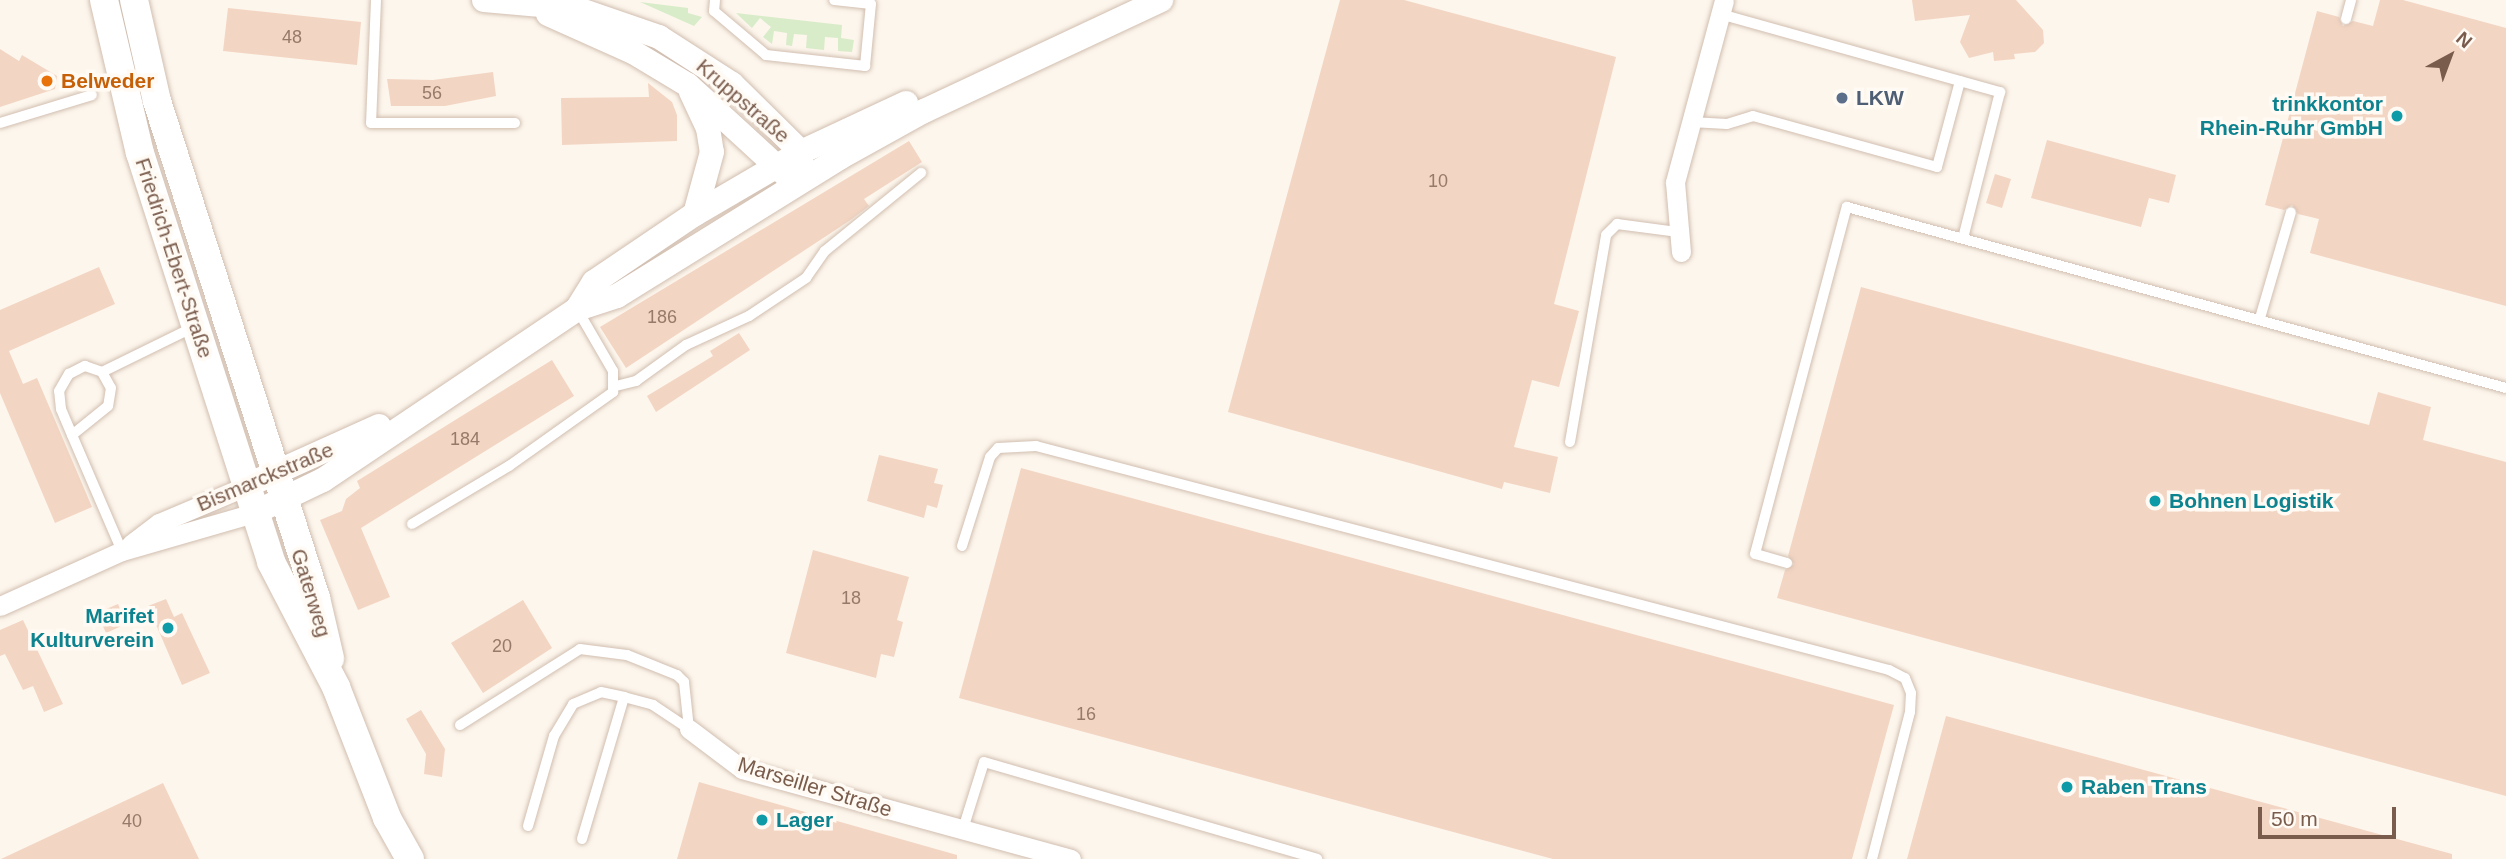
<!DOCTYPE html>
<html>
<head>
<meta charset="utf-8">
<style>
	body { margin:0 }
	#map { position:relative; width:2506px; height:859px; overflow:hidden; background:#fdf6ec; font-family:Arial,sans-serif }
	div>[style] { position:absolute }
	.green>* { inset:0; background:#d8ecc9 }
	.building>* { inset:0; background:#f3d5c3 }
	.roads { filter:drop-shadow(0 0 2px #d1beb0) drop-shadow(0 0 2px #d1beb0) }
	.service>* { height:10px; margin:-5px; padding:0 5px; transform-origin:5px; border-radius:5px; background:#fff }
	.minor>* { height:19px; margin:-9.5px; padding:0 9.5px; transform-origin:9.5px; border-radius:9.5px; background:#fff }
	.tertiary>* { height:24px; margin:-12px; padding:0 12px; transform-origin:12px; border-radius:12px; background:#fff }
	.secondary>* { height:28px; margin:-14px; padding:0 14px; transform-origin:14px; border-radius:14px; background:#fff }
	.dots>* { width:19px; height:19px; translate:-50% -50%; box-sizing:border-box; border:4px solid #fffaf3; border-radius:50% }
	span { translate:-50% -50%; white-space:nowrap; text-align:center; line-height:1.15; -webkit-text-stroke:7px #fffaf3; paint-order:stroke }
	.number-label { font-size:18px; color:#987a6a }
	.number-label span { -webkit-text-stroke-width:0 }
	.food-label { font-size:21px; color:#c56008; font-weight:700 }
	.left { translate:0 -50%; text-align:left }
	.service-label { font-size:21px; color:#4e5e75; font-weight:700 }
	.street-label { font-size:21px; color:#7a5c4d }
	.culture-label { font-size:21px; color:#0d838f; font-weight:700 }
	.right { translate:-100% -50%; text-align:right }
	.north { position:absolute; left:2415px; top:21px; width:70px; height:70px; -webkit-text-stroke:5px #fffaf3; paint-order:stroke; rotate:41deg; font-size:19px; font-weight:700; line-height:28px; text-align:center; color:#7a5c4d }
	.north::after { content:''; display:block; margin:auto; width:24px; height:32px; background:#7a5c4d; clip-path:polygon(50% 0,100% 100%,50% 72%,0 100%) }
	.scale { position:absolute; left:2258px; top:807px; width:138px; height:32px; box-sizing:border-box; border:4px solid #7a5c4d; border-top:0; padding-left:9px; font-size:21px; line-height:24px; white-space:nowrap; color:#7a5c4d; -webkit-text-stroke:5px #fffaf3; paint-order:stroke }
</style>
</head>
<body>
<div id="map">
	<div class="green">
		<div style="clip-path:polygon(640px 2px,688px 8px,688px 13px,702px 17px,694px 26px)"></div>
		<div style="clip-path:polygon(736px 13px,842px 25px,841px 38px,854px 40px,852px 52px,838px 51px,838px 38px,825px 37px,824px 50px,806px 48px,807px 35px,794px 34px,792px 46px,786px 45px,787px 33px,774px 31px,772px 44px,763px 37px,771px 27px,766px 23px,760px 18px,752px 28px)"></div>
	</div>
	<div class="building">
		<div style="clip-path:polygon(1340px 0,1404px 0,1616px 57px,1554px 304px,1579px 311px,1559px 387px,1532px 380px,1514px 447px,1558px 457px,1550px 493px,1504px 482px,1502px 489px,1228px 412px)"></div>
		<div style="clip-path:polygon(1912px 0,2016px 0,2043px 30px,2044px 43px,2035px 52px,2014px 54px,2015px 59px,1994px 61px,1993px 52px,1969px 58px,1960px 42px,1970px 15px,1915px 21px)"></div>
		<div style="clip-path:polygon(2380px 0,2403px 0,2506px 28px,2506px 306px,2310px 253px,2319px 219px,2298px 214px,2292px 205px,2284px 210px,2265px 205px,2317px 11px,2339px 17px,2343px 26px,2353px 21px,2373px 26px)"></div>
		<div style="clip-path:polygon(228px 8px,361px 22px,357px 65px,223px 51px)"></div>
		<div style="clip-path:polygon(0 49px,19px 61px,22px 55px,57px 76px,55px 89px,0 107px)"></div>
		<div style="clip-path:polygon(493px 72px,496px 96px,445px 106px,391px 106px,387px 79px,433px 80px)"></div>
		<div style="clip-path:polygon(648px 83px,672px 102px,677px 115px,677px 141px,562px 145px,561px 98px,649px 97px)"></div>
		<div style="clip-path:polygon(2047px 140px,2176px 175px,2169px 203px,2149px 198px,2141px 227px,2031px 198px)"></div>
		<div style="clip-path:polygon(909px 141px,922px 162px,864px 199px,869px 206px,852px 219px,626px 368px,600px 327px)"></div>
		<div style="clip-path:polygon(1995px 174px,2011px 179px,2002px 208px,1986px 203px)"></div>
		<div style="clip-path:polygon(99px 267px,115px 304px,9px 351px,23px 384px,37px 378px,92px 507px,55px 523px,0 393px,0 310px)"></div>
		<div style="clip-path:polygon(1861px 287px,2369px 425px,2378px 392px,2431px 407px,2423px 440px,2506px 462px,2506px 796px,1777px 598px,1785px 570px,1794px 564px,1788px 556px)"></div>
		<div style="clip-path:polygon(739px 333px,750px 350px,656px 412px,647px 396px,713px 356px,710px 351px)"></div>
		<div style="clip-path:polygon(552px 360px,574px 396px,361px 528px,390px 597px,358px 610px,320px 520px,342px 511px,346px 499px,360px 488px,357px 481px)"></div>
		<div style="clip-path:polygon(879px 455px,938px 469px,934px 483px,943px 485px,937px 508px,927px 505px,924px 518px,867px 501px)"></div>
		<div style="clip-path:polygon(1021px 468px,1894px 705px,1852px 859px,1553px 859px,959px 698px)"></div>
		<div style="clip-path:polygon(813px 550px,909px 577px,897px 620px,903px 622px,894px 657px,881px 654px,876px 678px,786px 653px)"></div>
		<div style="clip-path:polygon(166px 599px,174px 617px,182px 613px,210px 673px,182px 685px,148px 606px)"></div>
		<div style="clip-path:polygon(523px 600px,552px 648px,483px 693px,451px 643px)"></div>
		<div style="clip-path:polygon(118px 604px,126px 624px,106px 633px,97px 613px)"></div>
		<div style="clip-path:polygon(23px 620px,63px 704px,44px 712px,33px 686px,23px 690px,5px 654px,0 656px,0 630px)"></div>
		<div style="clip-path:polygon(421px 710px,445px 749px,442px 777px,424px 774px,426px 754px,406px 719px)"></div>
		<div style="clip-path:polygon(1946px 716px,2452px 854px,2452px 859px,1907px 859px)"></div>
		<div style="clip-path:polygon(699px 782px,957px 855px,957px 859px,677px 859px)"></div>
		<div style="clip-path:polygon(163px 783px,199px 859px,1px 859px)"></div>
	</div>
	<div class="roads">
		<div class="service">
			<div style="left:376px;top:0;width:123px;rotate:92.3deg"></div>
			<div style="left:371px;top:123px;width:144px"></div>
			<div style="left:715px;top:0;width:11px;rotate:95deg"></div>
			<div style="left:714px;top:11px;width:68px;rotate:40.2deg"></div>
			<div style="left:766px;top:55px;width:100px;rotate:6.3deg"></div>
			<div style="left:865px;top:66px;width:62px;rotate:-84.5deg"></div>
			<div style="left:871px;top:4px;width:37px;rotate:-174deg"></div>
			<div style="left:1720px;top:14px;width:291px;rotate:15.6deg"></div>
			<div style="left:2000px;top:92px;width:151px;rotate:104.2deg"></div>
			<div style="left:2346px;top:19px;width:20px;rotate:-75deg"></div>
			<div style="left:1691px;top:122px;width:36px;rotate:3deg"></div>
			<div style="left:1727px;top:124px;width:27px;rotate:-17deg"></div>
			<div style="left:1753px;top:116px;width:191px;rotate:15.5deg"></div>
			<div style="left:1937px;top:167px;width:89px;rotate:-75deg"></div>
			<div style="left:0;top:123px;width:96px;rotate:-16.9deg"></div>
			<div style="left:2260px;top:318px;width:110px;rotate:-73.7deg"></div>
			<div style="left:102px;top:372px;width:100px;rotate:-26.1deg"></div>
			<div style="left:616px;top:386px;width:21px;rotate:-14deg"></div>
			<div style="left:636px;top:381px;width:62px;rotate:-35.8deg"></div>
			<div style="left:686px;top:345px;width:69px;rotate:-24.7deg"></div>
			<div style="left:749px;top:316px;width:69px;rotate:-33.7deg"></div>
			<div style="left:806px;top:278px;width:33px;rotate:-55deg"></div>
			<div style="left:825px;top:251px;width:124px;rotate:-39.1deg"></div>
			<div style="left:72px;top:435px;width:28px;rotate:-113deg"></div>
			<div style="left:61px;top:409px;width:18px;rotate:-96deg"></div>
			<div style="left:59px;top:391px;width:20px;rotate:-60deg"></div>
			<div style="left:69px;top:374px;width:18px;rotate:-27deg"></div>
			<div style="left:85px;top:366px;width:18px;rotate:19deg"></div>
			<div style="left:102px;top:372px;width:18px;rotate:61deg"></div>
			<div style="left:111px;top:388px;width:18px;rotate:99deg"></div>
			<div style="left:108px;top:406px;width:46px;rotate:141.1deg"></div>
			<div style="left:72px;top:435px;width:126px;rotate:66.7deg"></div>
			<div style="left:1570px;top:442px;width:210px;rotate:-80.1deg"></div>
			<div style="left:1606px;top:235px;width:16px;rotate:-45deg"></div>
			<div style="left:1617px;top:224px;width:62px;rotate:7.5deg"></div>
			<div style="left:412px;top:524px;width:113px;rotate:-30.9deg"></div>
			<div style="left:509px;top:466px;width:128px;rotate:-35.4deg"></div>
			<div style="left:613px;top:392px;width:21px;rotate:-90deg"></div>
			<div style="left:613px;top:371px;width:72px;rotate:-120.1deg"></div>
			<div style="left:962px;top:546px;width:93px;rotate:-72.5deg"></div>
			<div style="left:990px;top:457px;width:12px;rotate:-48deg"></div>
			<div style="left:998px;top:448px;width:38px;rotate:-3deg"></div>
			<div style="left:1036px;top:446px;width:882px;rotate:14.71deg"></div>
			<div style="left:1889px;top:670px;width:18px;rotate:27deg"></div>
			<div style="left:1905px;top:678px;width:16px;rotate:68deg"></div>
			<div style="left:1911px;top:693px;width:19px;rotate:93deg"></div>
			<div style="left:1910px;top:712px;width:152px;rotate:104.5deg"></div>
			<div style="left:1787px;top:563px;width:33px;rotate:-164deg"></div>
			<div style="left:1755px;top:554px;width:359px;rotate:-75.2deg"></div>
			<div style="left:1847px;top:207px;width:683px;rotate:15.36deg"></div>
			<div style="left:460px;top:725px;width:142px;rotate:-32.3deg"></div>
			<div style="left:580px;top:649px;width:47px;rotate:7.3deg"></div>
			<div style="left:627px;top:655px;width:54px;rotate:21.8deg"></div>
			<div style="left:677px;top:675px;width:10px;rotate:45deg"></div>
			<div style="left:684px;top:682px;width:47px;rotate:83.9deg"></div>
			<div style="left:528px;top:826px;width:94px;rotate:-73.9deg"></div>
			<div style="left:554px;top:736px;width:37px;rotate:-59deg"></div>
			<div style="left:573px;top:704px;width:30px;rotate:-23deg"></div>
			<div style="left:601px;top:692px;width:24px;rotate:12deg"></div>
			<div style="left:624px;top:697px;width:30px;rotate:15deg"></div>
			<div style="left:653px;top:705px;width:43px;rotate:33.7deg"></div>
			<div style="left:963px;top:829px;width:70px;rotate:-72.6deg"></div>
			<div style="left:984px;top:762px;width:347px;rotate:16.2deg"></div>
			<div style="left:582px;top:839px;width:148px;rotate:-73.5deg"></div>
		</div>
		<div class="minor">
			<div style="left:1681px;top:252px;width:70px;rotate:-94.9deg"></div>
			<div style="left:1675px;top:182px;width:188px;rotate:-74.9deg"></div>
			<div style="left:131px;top:544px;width:35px;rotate:-37deg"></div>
			<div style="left:159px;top:523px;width:95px;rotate:-23deg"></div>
			<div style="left:0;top:606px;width:134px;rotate:-24.3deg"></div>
			<div style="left:122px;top:551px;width:137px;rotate:-16.1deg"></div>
			<div style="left:689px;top:729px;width:66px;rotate:37deg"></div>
			<div style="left:742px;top:769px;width:341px;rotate:15.3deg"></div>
		</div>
		<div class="tertiary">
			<div style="left:484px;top:0;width:91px;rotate:5deg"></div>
			<div style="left:575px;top:8px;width:89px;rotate:19deg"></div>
			<div style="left:659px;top:37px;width:87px;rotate:32.8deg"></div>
			<div style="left:732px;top:84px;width:97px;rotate:44.6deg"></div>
			<div style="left:801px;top:152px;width:13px;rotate:90deg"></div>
			<div style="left:548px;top:14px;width:93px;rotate:24.1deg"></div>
			<div style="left:633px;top:52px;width:64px;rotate:31deg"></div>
			<div style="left:688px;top:85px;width:134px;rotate:42.6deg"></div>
			<div style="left:691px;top:92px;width:40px;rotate:65deg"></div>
			<div style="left:708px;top:128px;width:24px;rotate:81deg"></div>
			<div style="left:712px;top:152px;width:64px;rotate:105.3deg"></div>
			<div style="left:577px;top:309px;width:32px;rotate:-58deg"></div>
			<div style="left:594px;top:282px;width:122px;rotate:-34deg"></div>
			<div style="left:695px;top:214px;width:123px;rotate:-30.3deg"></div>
			<div style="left:801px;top:152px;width:116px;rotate:-25deg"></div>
			<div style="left:246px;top:486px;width:146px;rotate:-24.3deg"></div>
			<div style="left:254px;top:513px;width:76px;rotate:-25.6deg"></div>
			<div style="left:323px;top:480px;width:306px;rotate:-33.9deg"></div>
			<div style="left:577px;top:309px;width:42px;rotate:-18deg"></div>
			<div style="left:617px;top:296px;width:264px;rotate:-31.8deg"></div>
			<div style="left:841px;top:157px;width:95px;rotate:-29deg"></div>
			<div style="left:924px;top:111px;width:262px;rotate:-25.1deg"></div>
		</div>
		<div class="secondary">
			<div style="left:104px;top:0;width:157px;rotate:76.8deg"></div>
			<div style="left:140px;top:153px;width:429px;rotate:72.2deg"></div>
			<div style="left:271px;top:562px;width:141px;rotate:62.5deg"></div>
			<div style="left:336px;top:687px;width:141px;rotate:68.7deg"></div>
			<div style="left:387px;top:818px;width:47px;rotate:60.7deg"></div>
			<div style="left:134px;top:0;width:104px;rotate:77.2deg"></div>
			<div style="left:157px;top:101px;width:522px;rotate:72.26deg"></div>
			<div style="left:316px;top:598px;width:62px;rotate:76.9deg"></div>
		</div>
	</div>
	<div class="dots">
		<div style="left:47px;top:81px;background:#e8710a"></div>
		<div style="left:1842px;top:98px;background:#5c6f8a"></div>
		<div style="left:2397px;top:116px;background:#0f9aa8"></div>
		<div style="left:2155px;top:501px;background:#0f9aa8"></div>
		<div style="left:168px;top:628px;background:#0f9aa8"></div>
		<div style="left:2067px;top:787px;background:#0f9aa8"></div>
		<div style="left:762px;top:820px;background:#0f9aa8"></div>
	</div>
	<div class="number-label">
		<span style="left:292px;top:37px">48</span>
		<span style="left:432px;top:93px">56</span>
		<span style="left:1438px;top:181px">10</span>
		<span style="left:662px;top:317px">186</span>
		<span style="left:465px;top:439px">184</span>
		<span style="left:851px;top:598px">18</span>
		<span style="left:502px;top:646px">20</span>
		<span style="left:1086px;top:714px">16</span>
		<span style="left:132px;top:821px">40</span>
	</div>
	<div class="food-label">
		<span class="left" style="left:61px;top:81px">Belweder</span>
	</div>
	<div class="service-label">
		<span class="left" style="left:1856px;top:98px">LKW</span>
	</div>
	<div class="street-label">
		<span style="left:743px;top:101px;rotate:41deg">Kruppstraße</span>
		<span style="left:174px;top:258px;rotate:72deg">Friedrich-Ebert-Straße</span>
		<span style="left:265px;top:477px;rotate:-23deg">Bismarckstraße</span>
		<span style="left:311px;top:593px;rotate:73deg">Gaterweg</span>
		<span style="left:815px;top:787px;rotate:17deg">Marseiller Straße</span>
	</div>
	<div class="culture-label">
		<span class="right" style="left:2383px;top:116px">trinkkontor<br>Rhein-Ruhr GmbH</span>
		<span class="left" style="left:2169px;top:501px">Bohnen Logistik</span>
		<span class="right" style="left:154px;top:628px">Marifet<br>Kulturverein</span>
		<span class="left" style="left:2081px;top:787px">Raben Trans</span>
		<span class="left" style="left:776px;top:820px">Lager</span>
	</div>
	<div class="north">N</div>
	<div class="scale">50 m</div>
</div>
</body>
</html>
